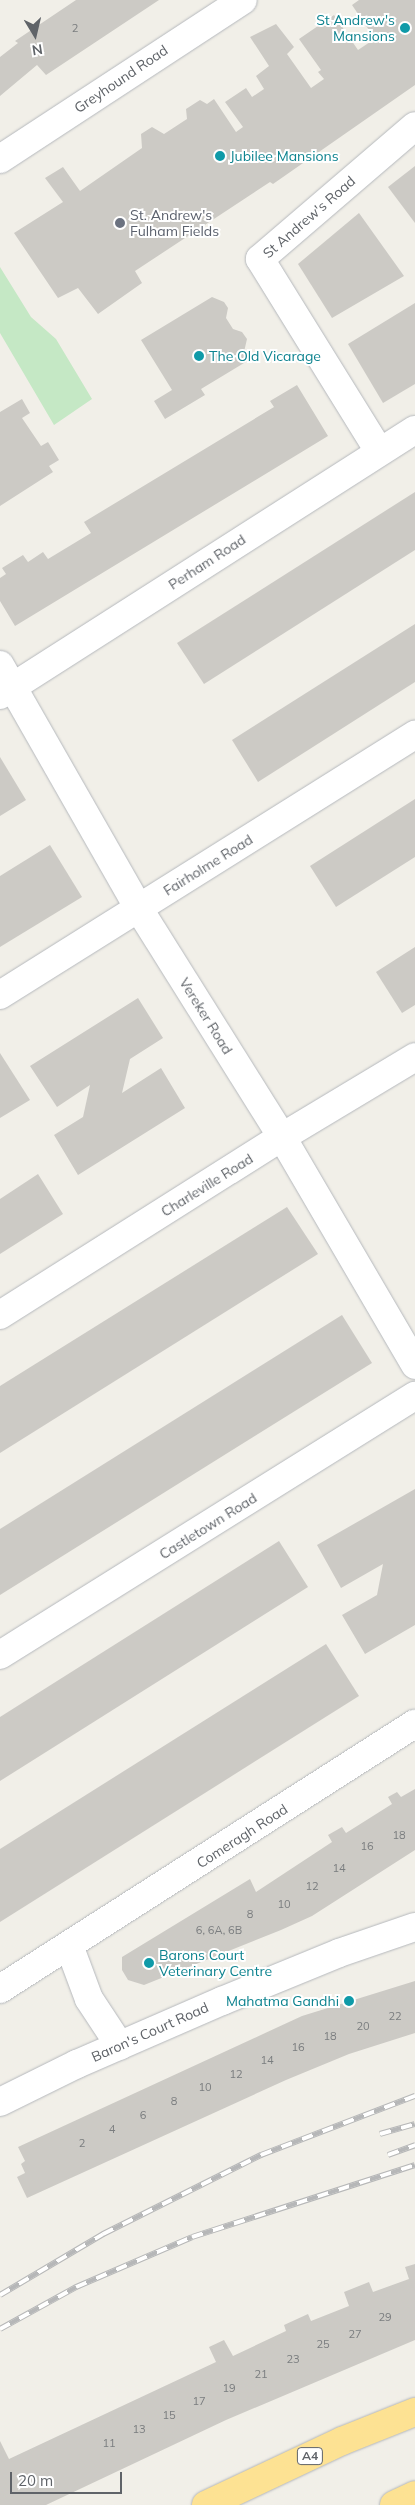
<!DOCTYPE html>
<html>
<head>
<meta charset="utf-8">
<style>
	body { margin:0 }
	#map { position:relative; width:415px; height:2505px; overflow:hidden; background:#f1efe8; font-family:Mulish,sans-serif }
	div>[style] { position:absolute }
	.green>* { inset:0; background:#c5e8c5 }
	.building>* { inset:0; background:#cccac5 }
	.roads { filter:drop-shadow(0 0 1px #b5b8bc) drop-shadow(0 0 1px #b5b8bc) }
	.minor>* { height:28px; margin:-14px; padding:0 14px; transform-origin:14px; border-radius:14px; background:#fff }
	.highway>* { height:28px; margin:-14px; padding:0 14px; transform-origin:14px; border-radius:14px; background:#fde293 }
	.rail>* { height:5.5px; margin-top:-2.75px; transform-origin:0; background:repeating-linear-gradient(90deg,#fff 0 11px,#b6b7b8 0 22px); box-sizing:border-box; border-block:1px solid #b6b7b8 }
	.dots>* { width:14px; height:14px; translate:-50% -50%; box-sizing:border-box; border:2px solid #fff; border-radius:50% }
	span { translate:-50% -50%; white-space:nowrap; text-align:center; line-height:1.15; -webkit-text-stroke:4px #fff; paint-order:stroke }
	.number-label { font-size:11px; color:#7a7d7f }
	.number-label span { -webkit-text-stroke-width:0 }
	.shield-label span { padding:1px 4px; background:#fff; border:1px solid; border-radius:4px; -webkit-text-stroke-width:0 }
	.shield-label { font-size:12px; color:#5f6368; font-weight:700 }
	.culture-label { font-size:14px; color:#0d838f }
	.right { translate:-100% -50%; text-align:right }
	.left { translate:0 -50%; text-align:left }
	.street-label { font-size:14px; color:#5f6368 }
	.worship-label { font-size:14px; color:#5b616d }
	.north { position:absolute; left:10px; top:10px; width:50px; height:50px; -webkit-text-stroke:4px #fff; paint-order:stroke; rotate:171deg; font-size:14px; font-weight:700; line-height:20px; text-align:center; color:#5f6368 }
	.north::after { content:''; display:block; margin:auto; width:18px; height:22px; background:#5f6368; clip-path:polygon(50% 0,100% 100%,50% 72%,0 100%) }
	.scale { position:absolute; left:10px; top:2472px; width:112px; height:22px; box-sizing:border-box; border:2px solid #5f6368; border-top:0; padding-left:6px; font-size:15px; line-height:18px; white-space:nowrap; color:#5f6368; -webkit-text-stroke:4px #fff; paint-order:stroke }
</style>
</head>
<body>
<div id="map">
	<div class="green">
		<div style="clip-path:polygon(0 267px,31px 317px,56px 339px,92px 399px,54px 425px,0 333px)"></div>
	</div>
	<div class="building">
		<div style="clip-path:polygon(76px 0,159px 0,46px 75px,37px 65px,0 96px,0 57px,18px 43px,15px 41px)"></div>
		<div style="clip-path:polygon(359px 0,415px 0,415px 85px,273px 184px,270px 182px,135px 271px,142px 283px,98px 314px,78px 288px,58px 298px,14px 233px,63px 202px,45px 178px,63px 167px,80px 191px,142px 148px,141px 134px,152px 127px,164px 134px,187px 119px,186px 109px,200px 100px,207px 104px,214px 99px,236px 132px,243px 127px,225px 102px,246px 88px,252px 97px,264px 89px,256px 76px,269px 66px,250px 37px,276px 24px,294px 47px,287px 54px,311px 88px,324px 79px,318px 72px,321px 70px,299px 39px,334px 15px,358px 50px,370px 42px,366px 37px,371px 33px,352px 5px)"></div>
		<div style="clip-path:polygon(415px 166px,415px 223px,388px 187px)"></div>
		<div style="clip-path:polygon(359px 213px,404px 276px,332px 318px,298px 264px)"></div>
		<div style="clip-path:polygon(212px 297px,224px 302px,228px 308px,226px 318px,233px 329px,242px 332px,247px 339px,244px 352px,249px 360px,201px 389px,205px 395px,165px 419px,154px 401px,172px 390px,141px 340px)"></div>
		<div style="clip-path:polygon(415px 303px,415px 384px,383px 403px,348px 344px)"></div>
		<div style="clip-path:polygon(297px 385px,328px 436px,15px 626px,0 601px,0 578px,6px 574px,2px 568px,23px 555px,28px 562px,43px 552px,48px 559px,91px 533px,84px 522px,274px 407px,270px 401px)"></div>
		<div style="clip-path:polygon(22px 399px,30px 413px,22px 418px,41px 446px,48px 442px,59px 460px,49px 466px,53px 472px,0 506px,0 412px)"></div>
		<div style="clip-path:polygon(415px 492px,415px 550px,204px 684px,177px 643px)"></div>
		<div style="clip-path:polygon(415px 624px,415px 682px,258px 782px,232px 740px)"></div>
		<div style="clip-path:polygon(0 757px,26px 800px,0 816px)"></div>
		<div style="clip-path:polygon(415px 799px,415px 857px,336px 907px,310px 866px)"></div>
		<div style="clip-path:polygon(50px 845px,82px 897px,0 947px,0 876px)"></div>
		<div style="clip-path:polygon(415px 947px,415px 1005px,402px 1013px,376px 972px)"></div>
		<div style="clip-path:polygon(138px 998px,163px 1038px,130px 1059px,122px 1093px,161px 1068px,185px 1108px,78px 1175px,54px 1135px,83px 1117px,90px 1085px,57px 1107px,30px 1066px)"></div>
		<div style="clip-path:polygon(0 1053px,30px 1100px,0 1118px)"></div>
		<div style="clip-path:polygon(38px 1174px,63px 1214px,0 1254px,0 1199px)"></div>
		<div style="clip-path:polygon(287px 1207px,318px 1254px,0 1453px,0 1386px)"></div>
		<div style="clip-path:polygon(342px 1315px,372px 1363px,0 1595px,0 1529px)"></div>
		<div style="clip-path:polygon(415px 1489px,415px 1625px,365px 1654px,342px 1615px,377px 1595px,383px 1564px,341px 1588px,317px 1545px)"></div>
		<div style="clip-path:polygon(279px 1541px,308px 1587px,0 1781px,0 1717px)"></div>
		<div style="clip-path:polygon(326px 1644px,359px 1696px,0 1922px,0 1849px)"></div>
		<div style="clip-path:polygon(415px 1789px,415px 1850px,312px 1916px,281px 1930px,144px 1985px,128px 1980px,122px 1970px,122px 1957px,250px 1879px,256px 1892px,332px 1842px,328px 1835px,342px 1827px,346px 1833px,392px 1804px,388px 1797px,397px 1792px,401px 1797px)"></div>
		<div style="clip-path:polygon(415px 1981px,415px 2033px,349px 2054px,286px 2080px,27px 2198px,17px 2177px,25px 2173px,21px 2164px,25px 2161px,18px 2147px,302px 2016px)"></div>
		<div style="clip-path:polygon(415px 2264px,415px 2340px,226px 2420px,46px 2505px,0 2505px,0 2441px,9px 2459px,216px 2362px,209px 2347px,224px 2340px,233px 2356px,286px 2331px,284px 2325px,308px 2314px,311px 2321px,349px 2306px,344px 2292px,369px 2282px,373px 2292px,409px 2279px,405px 2267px)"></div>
	</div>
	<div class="roads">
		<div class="minor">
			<div style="left:0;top:159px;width:290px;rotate:-33.2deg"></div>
			<div style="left:379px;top:451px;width:226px;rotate:-121.8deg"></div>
			<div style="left:260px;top:259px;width:204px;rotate:-40.6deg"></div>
			<div style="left:0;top:665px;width:281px;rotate:60.3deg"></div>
			<div style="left:139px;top:909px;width:269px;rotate:57.9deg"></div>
			<div style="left:282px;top:1137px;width:264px;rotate:59.7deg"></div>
			<div style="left:0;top:695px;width:492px;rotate:-32.6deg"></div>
			<div style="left:0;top:995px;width:490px;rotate:-32.1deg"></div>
			<div style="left:0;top:1315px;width:333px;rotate:-32.3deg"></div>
			<div style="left:282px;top:1137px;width:155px;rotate:-31deg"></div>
			<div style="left:0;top:1655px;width:489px;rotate:-32deg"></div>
			<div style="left:70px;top:1948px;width:54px;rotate:69.6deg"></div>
			<div style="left:89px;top:1999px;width:56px;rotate:56.6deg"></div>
			<div style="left:0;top:1989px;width:492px;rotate:-32.6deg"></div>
			<div style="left:0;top:2102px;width:86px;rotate:-26.3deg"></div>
			<div style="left:77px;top:2064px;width:158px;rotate:-23.5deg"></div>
			<div style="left:222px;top:2001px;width:126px;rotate:-22.3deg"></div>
			<div style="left:339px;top:1953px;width:80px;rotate:-18.9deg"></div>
		</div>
		<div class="highway">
			<div style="left:206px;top:2505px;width:150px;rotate:-25.2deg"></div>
			<div style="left:342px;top:2441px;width:79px;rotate:-21.7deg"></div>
			<div style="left:394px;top:2505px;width:23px;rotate:-25deg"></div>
		</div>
	</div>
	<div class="rail">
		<div style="left:380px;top:2134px;width:36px;rotate:-16deg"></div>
		<div style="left:388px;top:2155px;width:29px;rotate:-20deg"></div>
		<div style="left:0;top:2295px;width:120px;rotate:-30.6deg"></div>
		<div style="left:103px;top:2234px;width:177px;rotate:-26.6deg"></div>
		<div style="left:261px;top:2155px;width:165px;rotate:-21deg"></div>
		<div style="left:0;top:2329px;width:87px;rotate:-28.9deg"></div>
		<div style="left:76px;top:2287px;width:126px;rotate:-23.3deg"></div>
		<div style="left:192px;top:2237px;width:234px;rotate:-17.9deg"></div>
	</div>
	<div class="dots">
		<div style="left:405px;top:28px;background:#0f9aa8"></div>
		<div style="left:220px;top:156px;background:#0f9aa8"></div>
		<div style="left:120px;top:223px;background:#6b7280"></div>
		<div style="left:199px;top:356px;background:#0f9aa8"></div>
		<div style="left:149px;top:1963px;background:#0f9aa8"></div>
		<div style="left:349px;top:2001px;background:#0f9aa8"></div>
	</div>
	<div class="number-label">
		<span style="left:75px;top:28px">2</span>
		<span style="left:399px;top:1835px">18</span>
		<span style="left:367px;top:1846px">16</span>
		<span style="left:339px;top:1868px">14</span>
		<span style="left:312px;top:1886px">12</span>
		<span style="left:284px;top:1904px">10</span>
		<span style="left:250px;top:1914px">8</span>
		<span style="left:219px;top:1930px">6, 6A, 6B</span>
		<span style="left:395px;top:2016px">22</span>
		<span style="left:363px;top:2026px">20</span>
		<span style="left:330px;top:2036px">18</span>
		<span style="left:298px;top:2047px">16</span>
		<span style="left:267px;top:2060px">14</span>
		<span style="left:236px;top:2074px">12</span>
		<span style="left:205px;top:2087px">10</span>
		<span style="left:174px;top:2101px">8</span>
		<span style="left:143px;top:2115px">6</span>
		<span style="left:112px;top:2129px">4</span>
		<span style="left:82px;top:2143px">2</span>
		<span style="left:385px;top:2317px">29</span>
		<span style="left:355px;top:2334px">27</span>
		<span style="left:323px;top:2344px">25</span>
		<span style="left:293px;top:2359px">23</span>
		<span style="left:261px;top:2374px">21</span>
		<span style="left:229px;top:2388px">19</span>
		<span style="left:199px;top:2401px">17</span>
		<span style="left:169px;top:2415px">15</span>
		<span style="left:139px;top:2429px">13</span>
		<span style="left:109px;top:2443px">11</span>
	</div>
	<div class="shield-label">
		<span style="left:310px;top:2456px">A4</span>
	</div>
	<div class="culture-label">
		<span class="right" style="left:395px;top:28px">St Andrew's<br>Mansions</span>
		<span class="left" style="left:230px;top:156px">Jubilee Mansions</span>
		<span class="left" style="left:209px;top:356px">The Old Vicarage</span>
		<span class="left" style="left:159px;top:1963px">Barons Court<br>Veterinary Centre</span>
		<span class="right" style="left:339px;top:2001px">Mahatma Gandhi</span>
	</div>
	<div class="street-label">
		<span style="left:121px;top:79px;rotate:-34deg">Greyhound Road</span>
		<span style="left:309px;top:217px;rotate:-41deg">St Andrew's Road</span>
		<span style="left:207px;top:562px;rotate:-33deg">Perham Road</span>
		<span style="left:208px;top:865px;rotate:-32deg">Fairholme Road</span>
		<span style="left:206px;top:1016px;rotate:58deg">Vereker Road</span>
		<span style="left:207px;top:1185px;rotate:-32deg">Charleville Road</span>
		<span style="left:208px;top:1526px;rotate:-32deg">Castletown Road</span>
		<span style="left:242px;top:1836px;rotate:-33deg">Comeragh Road</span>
		<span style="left:150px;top:2032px;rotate:-24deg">Baron's Court Road</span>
	</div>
	<div class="worship-label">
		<span class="left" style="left:130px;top:223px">St. Andrew's<br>Fulham Fields</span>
	</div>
	<div class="north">N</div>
	<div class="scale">20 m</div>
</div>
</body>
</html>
